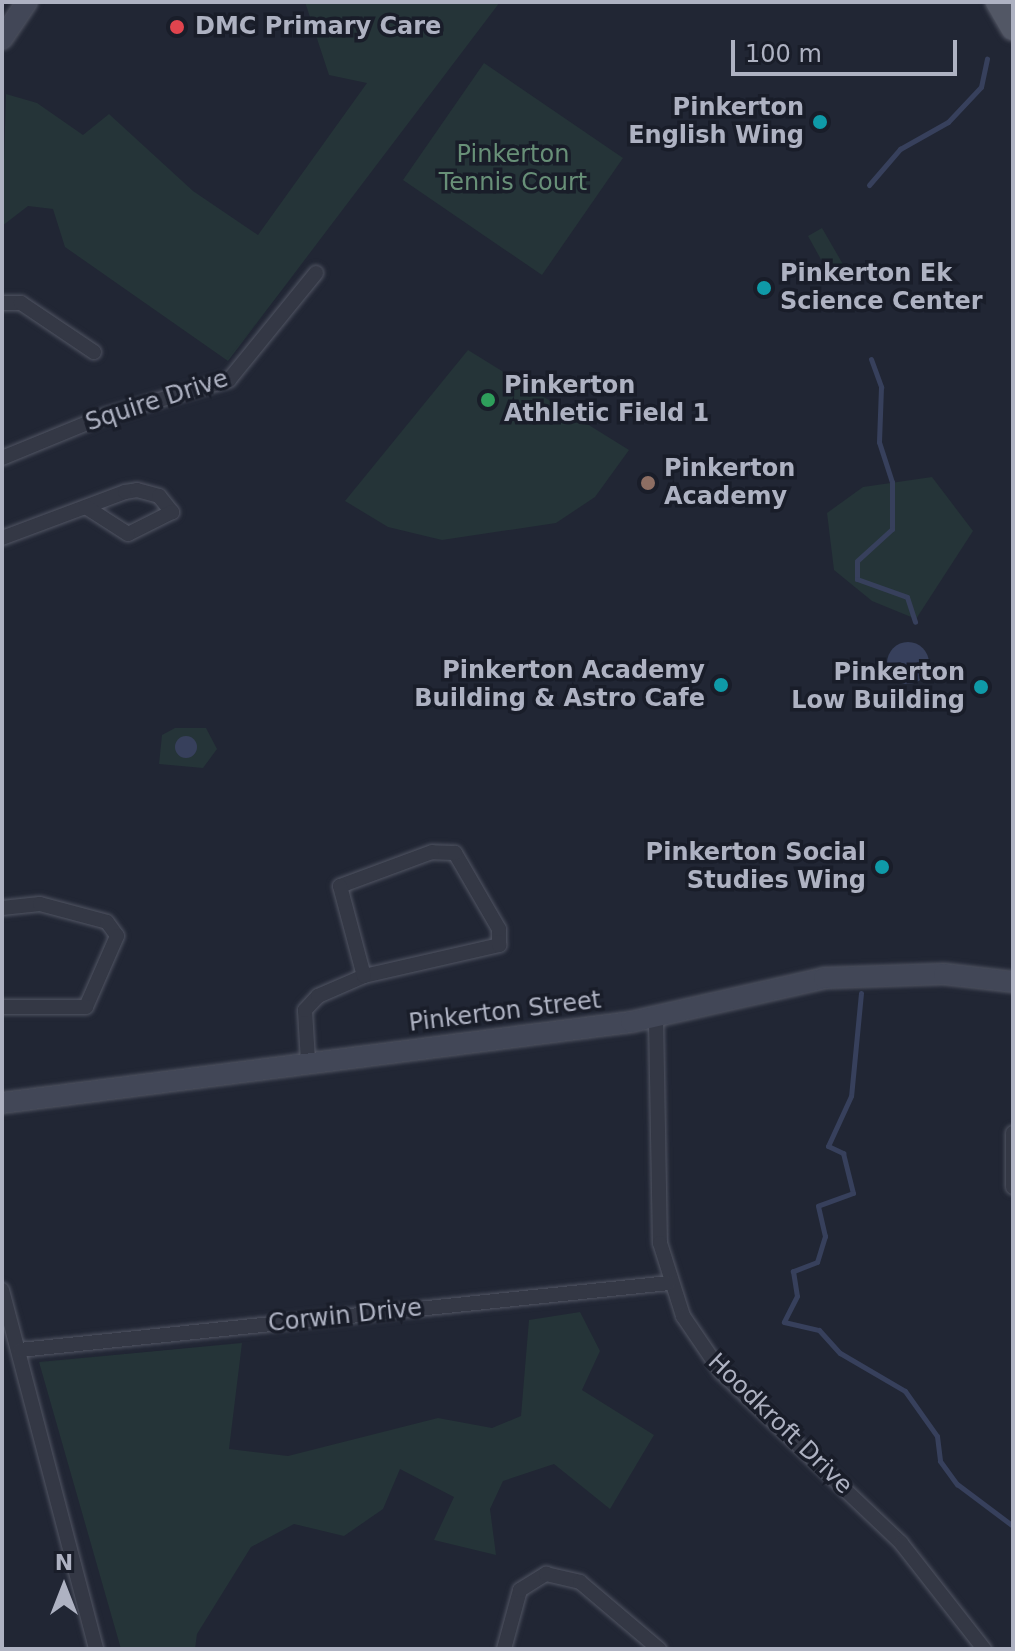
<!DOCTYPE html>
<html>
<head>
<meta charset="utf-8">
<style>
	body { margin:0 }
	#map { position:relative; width:1015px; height:1651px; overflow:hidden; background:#212634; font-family:"DejaVu Sans",sans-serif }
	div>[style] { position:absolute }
	.green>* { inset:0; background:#253438 }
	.water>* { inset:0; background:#37405c }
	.round { border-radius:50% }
	.stream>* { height:5px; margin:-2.5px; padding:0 2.5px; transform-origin:2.5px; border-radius:2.5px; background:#37405c }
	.roads { filter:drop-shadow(0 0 2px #515563) drop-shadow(0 0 2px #515563) }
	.street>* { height:14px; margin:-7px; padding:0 7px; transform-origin:7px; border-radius:7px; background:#343845 }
	.secondary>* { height:20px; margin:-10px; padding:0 10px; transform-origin:10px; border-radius:10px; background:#424757 }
	.primary>* { height:24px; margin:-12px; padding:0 12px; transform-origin:12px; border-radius:12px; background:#525765 }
	.dots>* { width:22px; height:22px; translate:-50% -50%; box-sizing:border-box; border:4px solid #191d29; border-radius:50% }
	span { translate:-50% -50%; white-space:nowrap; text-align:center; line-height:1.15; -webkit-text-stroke:7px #191d29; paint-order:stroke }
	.poi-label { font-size:24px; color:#aeb2c2; font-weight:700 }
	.left { translate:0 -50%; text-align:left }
	.right { translate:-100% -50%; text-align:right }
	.park-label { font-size:24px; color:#689078 }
	.street-label { font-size:24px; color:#aeb2c2 }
	.frame { position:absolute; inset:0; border:4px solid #aeb2c2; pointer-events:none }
	.north { position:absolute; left:24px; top:1547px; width:80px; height:80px; -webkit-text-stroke:6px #191d29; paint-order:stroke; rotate:0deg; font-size:22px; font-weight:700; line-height:32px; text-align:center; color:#aeb2c2 }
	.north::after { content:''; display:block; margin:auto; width:28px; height:36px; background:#aeb2c2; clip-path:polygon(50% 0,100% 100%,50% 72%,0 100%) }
	.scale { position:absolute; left:731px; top:40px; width:226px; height:36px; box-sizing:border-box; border:4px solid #aeb2c2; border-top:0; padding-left:10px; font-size:24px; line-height:28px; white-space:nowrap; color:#aeb2c2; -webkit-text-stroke:6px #191d29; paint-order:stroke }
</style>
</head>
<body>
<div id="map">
	<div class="green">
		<div style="clip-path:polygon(305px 2px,500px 2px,228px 361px,65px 247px,53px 209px,28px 206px,2px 226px,6px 94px,37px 103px,83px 135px,109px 114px,193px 191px,258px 235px,367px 83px,329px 75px)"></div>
		<div style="clip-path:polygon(484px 63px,623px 158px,542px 275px,403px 180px)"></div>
		<div style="clip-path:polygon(822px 228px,844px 266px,843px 272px,824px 265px,808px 236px)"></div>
		<div style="clip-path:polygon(468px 350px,629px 450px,595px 497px,556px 523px,442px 540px,388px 527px,345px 501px)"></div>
		<div style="clip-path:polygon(932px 477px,973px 531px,916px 619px,872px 601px,834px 570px,827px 513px,863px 487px)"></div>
		<div style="clip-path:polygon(175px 728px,206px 728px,217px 749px,203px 768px,159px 764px,162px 735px)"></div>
		<div style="clip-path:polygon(580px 1312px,600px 1351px,582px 1390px,654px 1435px,610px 1509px,554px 1464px,503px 1481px,490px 1509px,496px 1555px,434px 1540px,454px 1497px,400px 1469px,383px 1509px,344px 1536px,294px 1524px,251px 1547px,197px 1634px,195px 1649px,121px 1649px,39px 1362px,242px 1343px,229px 1449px,288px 1456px,438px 1418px,492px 1428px,521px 1416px,529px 1320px)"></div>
	</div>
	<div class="water">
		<div class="round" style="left:887px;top:642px;width:42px;height:42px"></div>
		<div class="round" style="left:175px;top:736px;width:22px;height:22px"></div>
	</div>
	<div class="stream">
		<div style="left:869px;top:185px;width:48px;rotate:-49.3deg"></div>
		<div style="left:900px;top:149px;width:55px;rotate:-29.4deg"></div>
		<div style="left:948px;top:122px;width:48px;rotate:-46.7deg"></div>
		<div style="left:981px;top:87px;width:29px;rotate:-78deg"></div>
		<div style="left:871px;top:359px;width:30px;rotate:70deg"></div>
		<div style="left:881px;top:387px;width:55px;rotate:92.1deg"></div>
		<div style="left:879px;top:442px;width:42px;rotate:72deg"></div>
		<div style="left:892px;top:482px;width:47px;rotate:90deg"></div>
		<div style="left:892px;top:529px;width:47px;rotate:137.6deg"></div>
		<div style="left:857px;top:561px;width:18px;rotate:90deg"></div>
		<div style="left:857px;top:579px;width:53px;rotate:19.8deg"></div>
		<div style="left:907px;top:597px;width:26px;rotate:72deg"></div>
		<div style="left:861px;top:993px;width:103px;rotate:95.5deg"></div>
		<div style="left:851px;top:1096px;width:55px;rotate:114.7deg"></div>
		<div style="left:828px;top:1146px;width:17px;rotate:25deg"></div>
		<div style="left:843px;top:1153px;width:41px;rotate:76deg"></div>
		<div style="left:853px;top:1193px;width:37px;rotate:160deg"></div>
		<div style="left:818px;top:1206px;width:31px;rotate:77deg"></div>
		<div style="left:825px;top:1236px;width:27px;rotate:107deg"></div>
		<div style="left:817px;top:1262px;width:26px;rotate:159deg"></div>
		<div style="left:793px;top:1271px;width:25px;rotate:81deg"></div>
		<div style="left:797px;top:1296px;width:29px;rotate:117deg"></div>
		<div style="left:784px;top:1322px;width:36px;rotate:13deg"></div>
		<div style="left:819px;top:1330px;width:31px;rotate:48deg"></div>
		<div style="left:840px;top:1353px;width:75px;rotate:30.3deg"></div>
		<div style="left:905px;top:1391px;width:55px;rotate:54.6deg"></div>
		<div style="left:937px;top:1436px;width:25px;rotate:83deg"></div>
		<div style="left:940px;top:1461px;width:29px;rotate:54deg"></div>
		<div style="left:957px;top:1484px;width:70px;rotate:36.9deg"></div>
	</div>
	<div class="roads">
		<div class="street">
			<div style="left:2px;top:303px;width:19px"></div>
			<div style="left:21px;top:303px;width:88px;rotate:33.9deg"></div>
			<div style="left:2px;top:458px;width:113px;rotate:-22.3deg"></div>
			<div style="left:107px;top:415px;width:127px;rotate:-16deg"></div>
			<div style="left:229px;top:380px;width:138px;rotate:-50.9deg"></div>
			<div style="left:2px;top:538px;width:131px;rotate:-20.5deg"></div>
			<div style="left:125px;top:492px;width:12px;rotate:-9deg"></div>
			<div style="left:137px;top:490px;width:23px;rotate:15deg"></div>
			<div style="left:159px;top:496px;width:21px;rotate:51deg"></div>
			<div style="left:172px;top:512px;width:49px;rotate:153.4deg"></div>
			<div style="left:128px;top:534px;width:50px;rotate:-147.3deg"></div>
			<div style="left:2px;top:908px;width:38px;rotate:-6deg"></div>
			<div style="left:40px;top:904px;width:69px;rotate:15deg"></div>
			<div style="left:107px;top:922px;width:17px;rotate:54deg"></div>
			<div style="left:117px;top:936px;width:77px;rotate:113.6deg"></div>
			<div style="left:86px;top:1007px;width:84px;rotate:180deg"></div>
			<div style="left:656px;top:1018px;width:225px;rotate:89deg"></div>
			<div style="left:660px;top:1243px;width:77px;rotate:72.5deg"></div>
			<div style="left:683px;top:1316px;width:68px;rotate:55.8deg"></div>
			<div style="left:721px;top:1372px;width:248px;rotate:43.5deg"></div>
			<div style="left:901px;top:1543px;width:135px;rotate:51.9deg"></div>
			<div style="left:308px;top:1061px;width:51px;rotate:-93.4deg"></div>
			<div style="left:305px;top:1010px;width:19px;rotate:-47deg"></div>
			<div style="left:318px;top:996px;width:50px;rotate:-23.5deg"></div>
			<div style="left:364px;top:976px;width:139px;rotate:-12.9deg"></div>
			<div style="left:499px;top:945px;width:16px;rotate:-90deg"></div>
			<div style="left:499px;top:929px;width:88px;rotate:-120.1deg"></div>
			<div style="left:455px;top:853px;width:23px;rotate:-178deg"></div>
			<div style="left:432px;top:852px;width:98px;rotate:159.7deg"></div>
			<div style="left:340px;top:886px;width:93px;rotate:75.1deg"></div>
			<div style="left:1013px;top:1133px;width:54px;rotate:90deg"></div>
			<div style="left:2px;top:1290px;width:371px;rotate:75.3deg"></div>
			<div style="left:20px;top:1350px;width:652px;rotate:-5.89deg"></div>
			<div style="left:504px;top:1649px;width:61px;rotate:-74.8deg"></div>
			<div style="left:520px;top:1590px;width:31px;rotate:-32deg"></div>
			<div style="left:546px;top:1574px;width:35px;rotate:13deg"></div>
			<div style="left:580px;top:1582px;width:104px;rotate:40.3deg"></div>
		</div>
		<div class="secondary">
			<div style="left:2px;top:39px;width:45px;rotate:-56deg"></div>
			<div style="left:2px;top:1103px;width:634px;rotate:-7.34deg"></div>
			<div style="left:631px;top:1022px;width:198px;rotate:-12.8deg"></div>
			<div style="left:824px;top:978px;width:120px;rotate:-1.9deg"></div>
			<div style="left:944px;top:974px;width:69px;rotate:6.6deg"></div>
		</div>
		<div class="primary">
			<div style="left:998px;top:2px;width:30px;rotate:60deg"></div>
		</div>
	</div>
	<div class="dots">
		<div style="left:177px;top:27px;background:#e0444e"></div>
		<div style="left:820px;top:122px;background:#0f9aa8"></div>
		<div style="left:764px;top:288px;background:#0f9aa8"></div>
		<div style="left:488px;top:400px;background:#2e9e5b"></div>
		<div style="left:648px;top:483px;background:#8d6e63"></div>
		<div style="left:721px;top:685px;background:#0f9aa8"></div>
		<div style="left:981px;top:687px;background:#0f9aa8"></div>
		<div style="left:882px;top:867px;background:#0f9aa8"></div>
	</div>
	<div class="poi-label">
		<span class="left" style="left:195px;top:27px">DMC Primary Care</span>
		<span class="right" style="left:804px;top:122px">Pinkerton<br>English Wing</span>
		<span class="left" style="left:780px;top:288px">Pinkerton Ek<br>Science Center</span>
		<span class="left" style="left:504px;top:400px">Pinkerton<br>Athletic Field 1</span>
		<span class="left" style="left:664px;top:483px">Pinkerton<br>Academy</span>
		<span class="right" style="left:705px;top:685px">Pinkerton Academy<br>Building &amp; Astro Cafe</span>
		<span class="right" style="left:965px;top:687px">Pinkerton<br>Low Building</span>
		<span class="right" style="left:866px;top:867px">Pinkerton Social<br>Studies Wing</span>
	</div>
	<div class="park-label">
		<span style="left:513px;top:169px">Pinkerton<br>Tennis Court</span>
	</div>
	<div class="street-label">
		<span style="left:157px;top:401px;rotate:-18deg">Squire Drive</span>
		<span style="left:505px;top:1012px;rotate:-7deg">Pinkerton Street</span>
		<span style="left:345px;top:1316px;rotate:-6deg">Corwin Drive</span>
		<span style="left:780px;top:1424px;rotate:44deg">Hoodkroft Drive</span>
	</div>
	<div class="frame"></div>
	<div class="north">N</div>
	<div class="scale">100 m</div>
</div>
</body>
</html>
